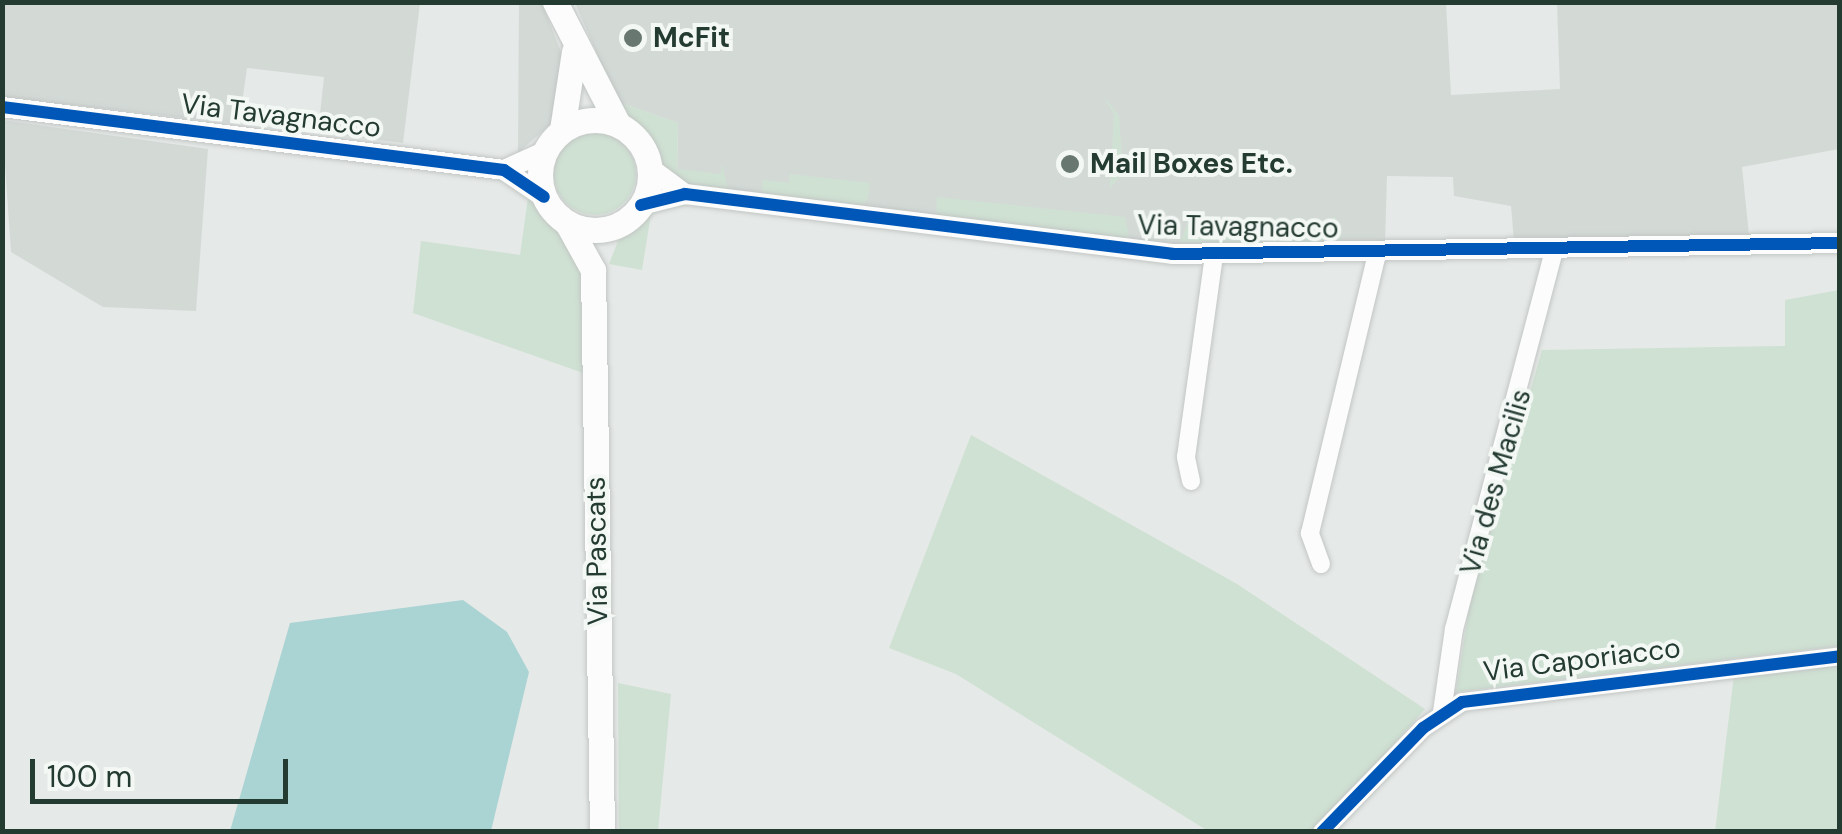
<!DOCTYPE html>
<html>
<head>
<meta charset="utf-8">
<style>
	body { margin:0 }
	#map { position:relative; width:1842px; height:834px; overflow:hidden; background:#e5e9e7; font-family:"DM Sans",sans-serif }
	div>[style] { position:absolute }
	.built>* { inset:0; background:#d3dad6 }
	.green>* { inset:0; background:#cfe1d3 }
	.round { border-radius:50% }
	.water>* { inset:0; background:#aad3d3 }
	.roads { filter:drop-shadow(0 0 2px #c2c6c4) drop-shadow(0 0 2px #c2c6c4) }
	.minor>* { height:18px; margin:-9px; padding:0 9px; transform-origin:9px; border-radius:9px; background:#fbfcfb }
	.tertiary>* { height:20px; margin:-10px; padding:0 10px; transform-origin:10px; border-radius:10px; background:#fbfcfb }
	.secondary>* { height:25px; margin:-12.5px; padding:0 12.5px; transform-origin:12.5px; border-radius:12.5px; background:#fbfcfb }
	.secondary>.ring { margin:-12.5px; padding:0; box-sizing:content-box; background:none; border:25px solid #fbfcfb; border-radius:50% }
	.cycleway>* { height:12px; margin:-6px; padding:0 6px; transform-origin:6px; border-radius:6px; background:#0057b8 }
	.dots>* { width:28px; height:28px; translate:-50% -50%; box-sizing:border-box; border:5px solid #f3f8f5; border-radius:50% }
	span { translate:-50% -50%; white-space:nowrap; text-align:center; line-height:1.15; -webkit-text-stroke:8px #f3f8f5; paint-order:stroke }
	.poi-label { font-size:28px; color:#243b32; font-weight:700 }
	.left { translate:0 -50%; text-align:left }
	.street-label { font-size:28px; color:#243b32 }
	.frame { position:absolute; inset:0; border:5px solid #243b32; pointer-events:none }
	.scale { position:absolute; left:30px; top:759px; width:258px; height:45px; box-sizing:border-box; border:5px solid #243b32; border-top:0; padding-left:12px; font-size:30px; line-height:35px; white-space:nowrap; color:#243b32; -webkit-text-stroke:8px #f3f8f5; paint-order:stroke }
</style>
</head>
<body>
<div id="map">
	<div class="built">
		<div style="clip-path:polygon(3px 3px,420px 3px,403px 143px,318px 133px,324px 77px,247px 68px,239px 124px,3px 97px)"></div>
		<div style="clip-path:polygon(519px 3px,542px 3px,566px 65px,554px 121px,518px 153px)"></div>
		<div style="clip-path:polygon(575px 3px,1446px 3px,1451px 95px,1560px 89px,1557px 3px,1839px 3px,1839px 149px,1742px 167px,1749px 235px,1514px 241px,1511px 206px,1454px 196px,1453px 177px,1387px 176px,1385px 243px,1159px 246px,687px 184px,677px 174px,678px 123px,618px 102px)"></div>
		<div style="clip-path:polygon(2px 120px,208px 149px,196px 311px,103px 307px,11px 252px)"></div>
	</div>
	<div class="green">
		<div style="clip-path:polygon(1102px 94px,1119px 116px,1123px 173px,1110px 188px,1114px 114px)"></div>
		<div style="clip-path:polygon(618px 102px,678px 123px,677px 169px,721px 174px,722px 164px,728px 190px,687px 184px,655px 162px)"></div>
		<div class="round" style="left:554px;top:133px;width:82px;height:82px"></div>
		<div style="clip-path:polygon(790px 174px,870px 183px,867px 200px,859px 207px,762px 195px,763px 180px,789px 183px)"></div>
		<div style="clip-path:polygon(937px 197px,1125px 217px,1130px 242px,936px 217px)"></div>
		<div style="clip-path:polygon(528px 198px,564px 235px,581px 272px,583px 373px,413px 313px,421px 241px,520px 255px)"></div>
		<div style="clip-path:polygon(1334px 212px,1343px 244px,1179px 246px,1191px 215px,1202px 214px,1203px 228px,1334px 226px)"></div>
		<div style="clip-path:polygon(651px 214px,642px 270px,609px 264px,618px 241px)"></div>
		<div style="clip-path:polygon(1839px 290px,1839px 646px,1456px 692px,1470px 602px,1542px 350px,1785px 346px,1785px 300px)"></div>
		<div style="clip-path:polygon(971px 435px,1237px 584px,1425px 709px,1317px 831px,1208px 831px,956px 674px,889px 648px)"></div>
		<div style="clip-path:polygon(1839px 663px,1839px 831px,1715px 832px,1734px 675px)"></div>
		<div style="clip-path:polygon(618px 683px,671px 694px,658px 831px,619px 831px)"></div>
	</div>
	<div class="water">
		<div style="clip-path:polygon(463px 600px,507px 632px,529px 672px,491px 831px,230px 831px,290px 623px)"></div>
	</div>
	<div class="roads">
		<div class="minor">
			<div style="left:1191px;top:481px;width:25px;rotate:-102deg"></div>
			<div style="left:1186px;top:457px;width:204px;rotate:-82.1deg"></div>
			<div style="left:1321px;top:564px;width:33px;rotate:-110deg"></div>
			<div style="left:1310px;top:533px;width:288px;rotate:-76.5deg"></div>
			<div style="left:1442px;top:712px;width:84px;rotate:-81.8deg"></div>
			<div style="left:1454px;top:629px;width:389px;rotate:-75.2deg"></div>
			<div style="left:1322px;top:832px;width:145px;rotate:-45.8deg"></div>
			<div style="left:1423px;top:728px;width:47px;rotate:-33.7deg"></div>
			<div style="left:1462px;top:702px;width:381px;rotate:-6.9deg"></div>
		</div>
		<div class="tertiary">
			<div style="left:2px;top:107px;width:506px;rotate:7.15deg"></div>
			<div style="left:504px;top:170px;width:48px;rotate:34deg"></div>
			<div style="left:650px;top:168px;width:44px;rotate:36.6deg"></div>
			<div style="left:504px;top:170px;width:44px;rotate:-24.2deg"></div>
			<div style="left:641px;top:205px;width:45px;rotate:-14deg"></div>
			<div style="left:685px;top:194px;width:491px;rotate:7deg"></div>
			<div style="left:1172px;top:254px;width:668px;rotate:-0.94deg"></div>
		</div>
		<div class="secondary">
			<div style="left:555px;top:2px;width:137px;rotate:62.7deg"></div>
			<div class="ring" style="left:540px;top:120px;width:85px;height:85px"></div>
			<div style="left:562px;top:130px;width:79px;rotate:-81.3deg"></div>
			<div style="left:567px;top:223px;width:54px;rotate:61deg"></div>
			<div style="left:593px;top:270px;width:562px;rotate:89.08deg"></div>
		</div>
	</div>
	<div class="cycleway">
		<div style="left:2px;top:107px;width:506px;rotate:7.15deg"></div>
		<div style="left:504px;top:170px;width:48px;rotate:34deg"></div>
		<div style="left:641px;top:205px;width:45px;rotate:-14deg"></div>
		<div style="left:685px;top:194px;width:491px;rotate:7deg"></div>
		<div style="left:1172px;top:254px;width:668px;rotate:-0.94deg"></div>
		<div style="left:1322px;top:832px;width:145px;rotate:-45.8deg"></div>
		<div style="left:1423px;top:728px;width:47px;rotate:-33.7deg"></div>
		<div style="left:1462px;top:702px;width:381px;rotate:-6.9deg"></div>
	</div>
	<div class="dots">
		<div style="left:633px;top:38px;background:#687871"></div>
		<div style="left:1070px;top:164px;background:#687871"></div>
	</div>
	<div class="poi-label">
		<span class="left" style="left:653px;top:38px">McFit</span>
		<span class="left" style="left:1090px;top:164px">Mail Boxes Etc.</span>
	</div>
	<div class="street-label">
		<span style="left:281px;top:116px;rotate:7deg">Via Tavagnacco</span>
		<span style="left:1238px;top:227px;rotate:1deg">Via Tavagnacco</span>
		<span style="left:1496px;top:482px;rotate:-74deg">Via des Macilis</span>
		<span style="left:597px;top:551px;rotate:-91deg">Via Pascats</span>
		<span style="left:1582px;top:660px;rotate:-7deg">Via Caporiacco</span>
	</div>
	<div class="frame"></div>
	<div class="scale">100 m</div>
</div>
</body>
</html>
